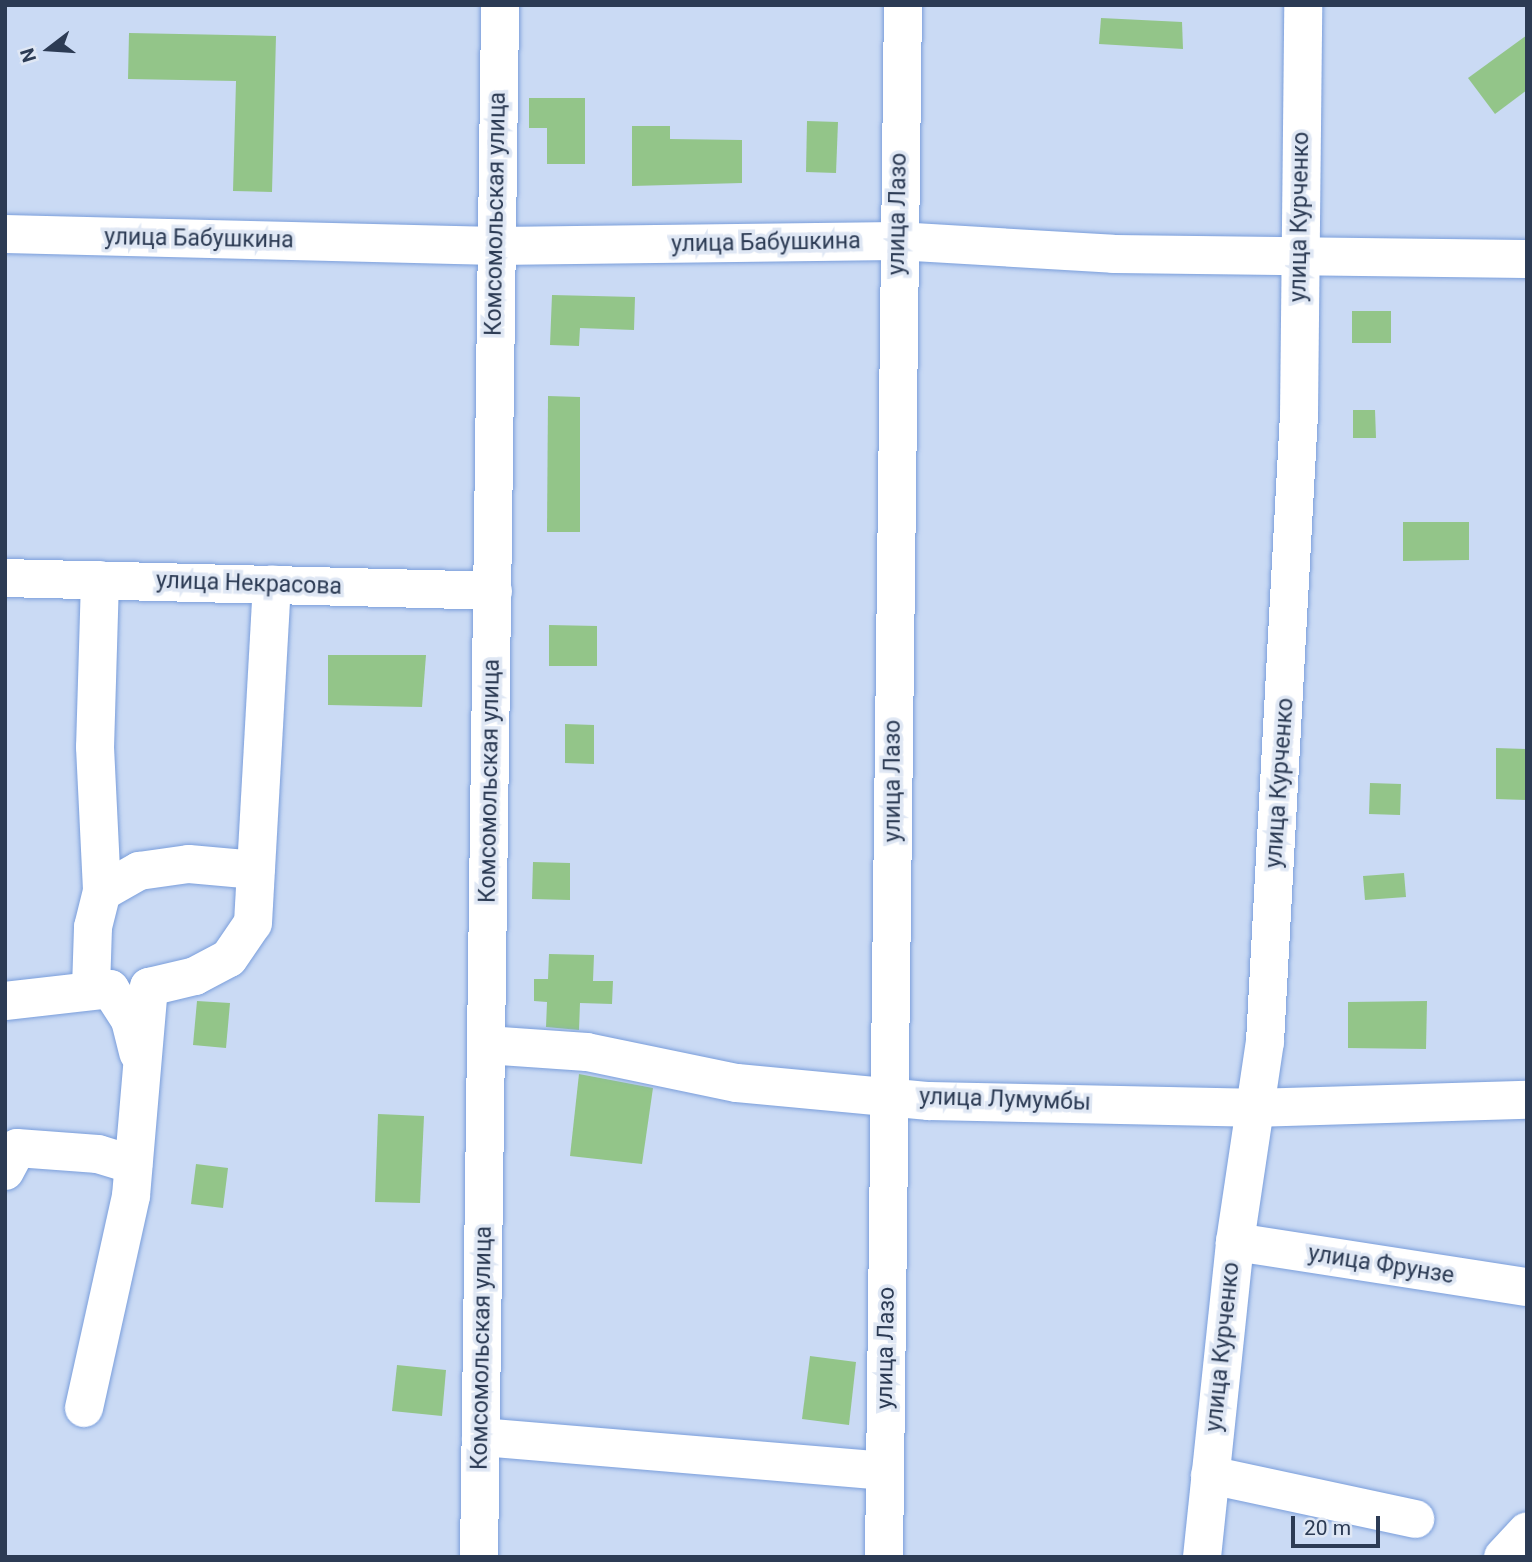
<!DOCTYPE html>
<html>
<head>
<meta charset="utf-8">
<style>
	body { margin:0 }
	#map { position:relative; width:1532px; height:1562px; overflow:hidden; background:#cadaf4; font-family:Roboto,sans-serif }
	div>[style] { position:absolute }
	.building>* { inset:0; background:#93c589 }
	.roads { filter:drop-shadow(0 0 2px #7a9edb) drop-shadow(0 0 2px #7a9edb) }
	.minor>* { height:38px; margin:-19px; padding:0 19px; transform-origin:19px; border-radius:19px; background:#fff }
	span { translate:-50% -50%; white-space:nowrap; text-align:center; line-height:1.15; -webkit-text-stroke:7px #dfe7f4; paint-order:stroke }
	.street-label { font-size:23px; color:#2c3b54 }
	.frame { position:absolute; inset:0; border:7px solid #2c3b54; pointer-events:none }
	.north { position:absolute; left:14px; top:14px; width:70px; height:70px; -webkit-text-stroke:5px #dfe7f4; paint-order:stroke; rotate:253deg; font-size:19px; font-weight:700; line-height:28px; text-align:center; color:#2c3b54 }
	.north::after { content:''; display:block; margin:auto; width:24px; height:32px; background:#2c3b54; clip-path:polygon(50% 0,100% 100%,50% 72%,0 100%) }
	.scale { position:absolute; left:1291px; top:1516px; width:89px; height:32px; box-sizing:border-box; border:4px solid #2c3b54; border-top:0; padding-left:9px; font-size:21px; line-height:24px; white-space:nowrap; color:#2c3b54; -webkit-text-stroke:5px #dfe7f4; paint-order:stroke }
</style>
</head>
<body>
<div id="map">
	<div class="building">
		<div style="clip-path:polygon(1101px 18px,1182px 22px,1183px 49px,1099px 44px)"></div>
		<div style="clip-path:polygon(129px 33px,276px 36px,272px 192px,233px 191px,236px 81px,128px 79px)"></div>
		<div style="clip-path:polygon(1527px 35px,1527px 90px,1495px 114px,1468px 78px)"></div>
		<div style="clip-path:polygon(529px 98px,585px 98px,585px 164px,547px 164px,547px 128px,529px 128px)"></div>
		<div style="clip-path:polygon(807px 121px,838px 122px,836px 173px,806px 172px)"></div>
		<div style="clip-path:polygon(632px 126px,670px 126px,670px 139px,742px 140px,742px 183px,632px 186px)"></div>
		<div style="clip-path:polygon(552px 295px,635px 297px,634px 330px,580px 328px,579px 346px,550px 345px)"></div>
		<div style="clip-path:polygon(1352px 311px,1391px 311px,1391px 343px,1352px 343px)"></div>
		<div style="clip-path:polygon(548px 396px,580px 397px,580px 532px,547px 532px)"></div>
		<div style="clip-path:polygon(1353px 410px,1375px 410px,1376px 438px,1353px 438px)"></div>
		<div style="clip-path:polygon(1403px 522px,1469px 522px,1469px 560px,1403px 561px)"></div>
		<div style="clip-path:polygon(549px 625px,597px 626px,597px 666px,549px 666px)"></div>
		<div style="clip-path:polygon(328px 655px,426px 655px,422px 707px,328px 705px)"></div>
		<div style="clip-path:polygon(565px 724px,594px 725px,594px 764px,565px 763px)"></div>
		<div style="clip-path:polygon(1496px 748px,1527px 749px,1527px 800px,1496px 799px)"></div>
		<div style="clip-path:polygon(1370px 783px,1401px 784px,1400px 815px,1369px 814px)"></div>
		<div style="clip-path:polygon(533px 862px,570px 863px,570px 900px,532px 899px)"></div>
		<div style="clip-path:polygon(1404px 873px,1406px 897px,1365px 900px,1363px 876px)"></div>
		<div style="clip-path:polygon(549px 954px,594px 955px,593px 981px,613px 981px,612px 1004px,580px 1003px,579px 1030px,546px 1027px,547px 1002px,534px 1001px,534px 979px,548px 979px)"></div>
		<div style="clip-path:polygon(197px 1001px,230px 1003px,226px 1048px,193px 1045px)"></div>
		<div style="clip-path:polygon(1427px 1001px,1426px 1049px,1348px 1048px,1348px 1002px)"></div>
		<div style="clip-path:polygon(579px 1074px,653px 1088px,642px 1164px,570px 1156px)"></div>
		<div style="clip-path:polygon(378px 1114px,424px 1116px,420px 1203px,375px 1202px)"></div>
		<div style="clip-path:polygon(196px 1164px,228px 1168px,223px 1208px,191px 1204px)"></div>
		<div style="clip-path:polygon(810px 1356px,856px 1362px,849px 1425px,802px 1419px)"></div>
		<div style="clip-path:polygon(397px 1365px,446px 1370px,442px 1416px,392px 1411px)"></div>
	</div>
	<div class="roads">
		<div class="minor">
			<div style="left:5px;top:234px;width:491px;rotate:1.4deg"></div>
			<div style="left:496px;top:246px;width:401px;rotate:-0.7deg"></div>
			<div style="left:897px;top:241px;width:216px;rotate:3.4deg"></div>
			<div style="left:1113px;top:254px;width:414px;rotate:0.7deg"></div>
			<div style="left:5px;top:578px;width:488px;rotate:1.5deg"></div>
			<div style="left:100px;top:580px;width:167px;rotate:91.7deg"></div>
			<div style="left:95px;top:747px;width:145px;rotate:87.2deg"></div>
			<div style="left:91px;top:988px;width:61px;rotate:-88.1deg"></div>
			<div style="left:93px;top:927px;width:36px;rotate:-76deg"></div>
			<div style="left:102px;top:892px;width:43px;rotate:-29.6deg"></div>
			<div style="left:139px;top:871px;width:50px;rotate:-8deg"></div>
			<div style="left:189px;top:864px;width:67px;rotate:5.1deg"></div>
			<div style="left:5px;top:1001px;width:106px;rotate:-6.5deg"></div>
			<div style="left:110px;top:989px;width:37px;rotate:57deg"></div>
			<div style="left:130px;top:1020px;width:34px;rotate:76deg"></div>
			<div style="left:486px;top:1045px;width:101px;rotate:4deg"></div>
			<div style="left:587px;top:1052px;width:153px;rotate:11.7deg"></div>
			<div style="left:737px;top:1083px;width:193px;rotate:5.4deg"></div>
			<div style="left:929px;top:1101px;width:323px;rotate:1.2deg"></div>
			<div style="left:1252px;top:1108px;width:275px;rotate:-1.7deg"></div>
			<div style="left:5px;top:1171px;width:26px;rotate:-62deg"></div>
			<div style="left:17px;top:1148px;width:81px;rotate:4.2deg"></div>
			<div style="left:98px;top:1154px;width:37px;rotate:17deg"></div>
			<div style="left:1235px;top:1242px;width:295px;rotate:8.8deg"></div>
			<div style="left:84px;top:1408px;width:217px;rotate:-77.5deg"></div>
			<div style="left:131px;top:1196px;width:210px;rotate:-85.1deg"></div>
			<div style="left:149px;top:987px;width:47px;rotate:-13.4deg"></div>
			<div style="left:195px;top:976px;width:38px;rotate:-28deg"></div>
			<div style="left:229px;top:958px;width:42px;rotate:-55.6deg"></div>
			<div style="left:253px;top:923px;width:339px;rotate:-86.8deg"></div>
			<div style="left:481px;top:1437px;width:405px;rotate:4.8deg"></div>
			<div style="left:1210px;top:1475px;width:210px;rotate:12.1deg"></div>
			<div style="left:479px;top:1557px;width:1552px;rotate:-89.22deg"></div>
			<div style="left:884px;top:1557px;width:1552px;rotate:-89.3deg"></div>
			<div style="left:1202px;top:1557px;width:317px;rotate:-84deg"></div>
			<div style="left:1235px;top:1242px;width:202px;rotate:-81.5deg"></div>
			<div style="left:1265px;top:1042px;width:628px;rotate:-86.9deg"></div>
			<div style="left:1299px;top:415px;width:410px;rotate:-89.4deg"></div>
			<div style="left:1503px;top:1557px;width:35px;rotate:-47deg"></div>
		</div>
	</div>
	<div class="street-label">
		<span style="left:496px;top:214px;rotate:-89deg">Комсомольская улица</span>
		<span style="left:898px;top:214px;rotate:-89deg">улица Лазо</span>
		<span style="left:1300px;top:217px;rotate:-89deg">улица Курченко</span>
		<span style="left:199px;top:239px;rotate:1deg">улица Бабушкина</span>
		<span style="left:766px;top:243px;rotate:-1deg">улица Бабушкина</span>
		<span style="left:249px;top:584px;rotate:2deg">улица Некрасова</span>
		<span style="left:490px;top:781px;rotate:-89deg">Комсомольская улица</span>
		<span style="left:893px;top:781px;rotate:-90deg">улица Лазо</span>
		<span style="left:1280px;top:783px;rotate:-86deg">улица Курченко</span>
		<span style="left:1005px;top:1100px;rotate:2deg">улица Лумумбы</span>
		<span style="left:1381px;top:1265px;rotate:9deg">улица Фрунзе</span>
		<span style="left:1223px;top:1347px;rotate:-84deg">улица Курченко</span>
		<span style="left:482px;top:1348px;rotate:-89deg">Комсомольская улица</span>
		<span style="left:886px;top:1348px;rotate:-89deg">улица Лазо</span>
	</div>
	<div class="frame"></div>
	<div class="north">N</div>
	<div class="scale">20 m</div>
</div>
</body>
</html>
